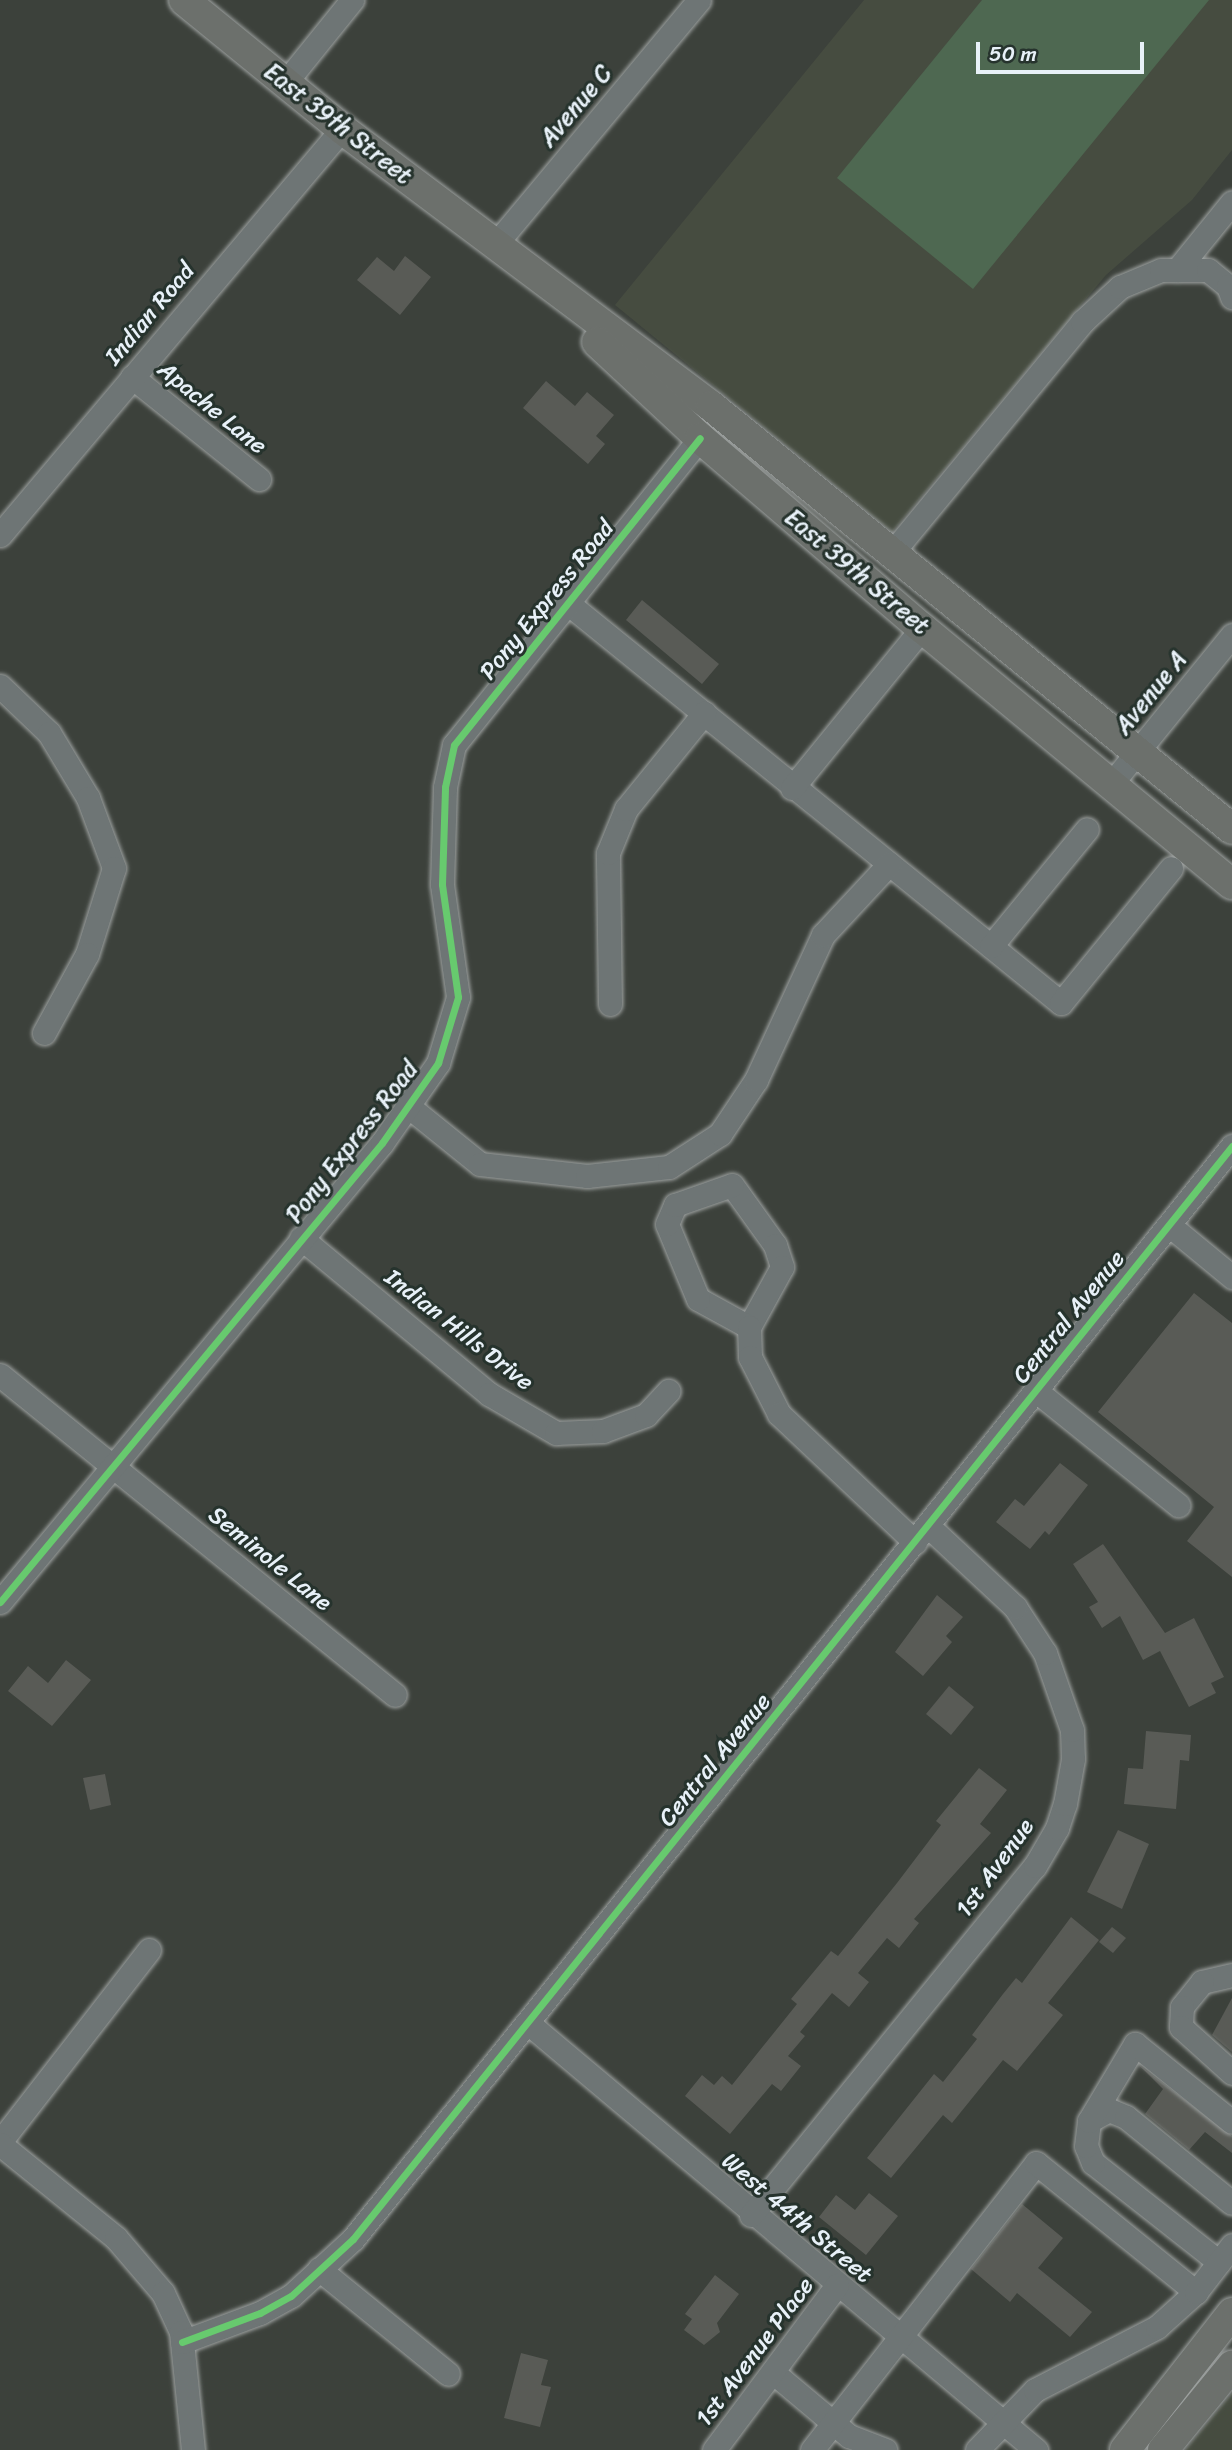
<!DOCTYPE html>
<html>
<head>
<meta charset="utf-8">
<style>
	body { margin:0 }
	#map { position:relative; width:1232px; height:2450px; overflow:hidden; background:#3c413b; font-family:Sriracha,sans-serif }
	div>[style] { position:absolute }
	.built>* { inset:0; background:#464c40 }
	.green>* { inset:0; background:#4e6851 }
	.building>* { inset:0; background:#595b56 }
	.roads { filter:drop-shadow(0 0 2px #9da1a0) drop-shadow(0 0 2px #9da1a0) }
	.minor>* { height:23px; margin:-11.5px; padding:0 11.5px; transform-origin:11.5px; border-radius:11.5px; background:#6e7575 }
	.major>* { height:30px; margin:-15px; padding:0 15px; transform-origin:15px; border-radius:15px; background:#6c706c }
	.cycleway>* { height:7px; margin:-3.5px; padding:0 3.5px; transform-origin:3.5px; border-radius:3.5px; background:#67ca6e }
	span { translate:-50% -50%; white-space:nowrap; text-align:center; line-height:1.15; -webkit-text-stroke:6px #26332d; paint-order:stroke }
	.street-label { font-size:24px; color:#e8f1f8 }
	.scale { position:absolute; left:976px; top:42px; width:168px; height:32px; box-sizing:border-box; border:4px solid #e8f1f8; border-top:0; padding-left:9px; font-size:21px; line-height:24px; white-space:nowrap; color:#e8f1f8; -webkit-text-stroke:5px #26332d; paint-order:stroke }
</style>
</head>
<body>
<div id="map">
	<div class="built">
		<div style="clip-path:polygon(864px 0,1232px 0,1232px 150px,1192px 200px,1106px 275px,892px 532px,615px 305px)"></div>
		<div style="clip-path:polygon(1232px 2393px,1232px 2450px,1185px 2450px)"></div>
	</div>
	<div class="green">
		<div style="clip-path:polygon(982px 0,1209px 0,973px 289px,837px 178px)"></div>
	</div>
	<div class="building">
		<div style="clip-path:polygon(405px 256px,431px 277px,400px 315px,357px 280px,377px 257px,394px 271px)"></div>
		<div style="clip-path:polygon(546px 381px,575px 406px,587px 392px,614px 415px,596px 436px,605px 444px,588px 464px,523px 408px)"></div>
		<div style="clip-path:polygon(642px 600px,719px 664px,702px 684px,626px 620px)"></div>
		<div style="clip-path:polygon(1194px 1293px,1232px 1323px,1232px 1577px,1187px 1541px,1214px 1507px,1098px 1412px)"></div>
		<div style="clip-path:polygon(1060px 1463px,1088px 1485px,1049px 1535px,1045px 1531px,1030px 1549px,996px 1522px,1015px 1499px,1024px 1506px)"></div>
		<div style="clip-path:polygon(1103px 1544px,1165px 1633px,1194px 1618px,1224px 1677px,1211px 1683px,1216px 1693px,1189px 1707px,1160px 1651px,1143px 1660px,1120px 1616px,1102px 1628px,1089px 1607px,1098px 1602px,1073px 1564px)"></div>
		<div style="clip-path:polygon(937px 1595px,963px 1617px,946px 1636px,952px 1642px,923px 1676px,895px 1652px)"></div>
		<div style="clip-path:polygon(66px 1660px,91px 1680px,52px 1726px,8px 1691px,28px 1666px,48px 1683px)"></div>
		<div style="clip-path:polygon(949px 1686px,974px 1707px,951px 1735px,926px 1714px)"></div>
		<div style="clip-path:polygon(1146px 1731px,1191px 1735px,1189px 1761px,1180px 1760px,1176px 1809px,1124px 1804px,1128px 1768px,1143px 1769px)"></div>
		<div style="clip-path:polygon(979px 1768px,1007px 1790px,980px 1824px,991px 1833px,914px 1919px,919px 1923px,899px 1948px,887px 1938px,858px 1973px,869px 1982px,849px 2007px,832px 1993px,800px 2032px,805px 2036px,788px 2056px,801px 2066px,781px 2091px,772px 2084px,730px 2134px,685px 2096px,702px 2075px,714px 2085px,722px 2076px,732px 2085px,797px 2004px,791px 1999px,831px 1951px,838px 1956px,897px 1883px,941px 1825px,936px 1821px)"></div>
		<div style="clip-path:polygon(105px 1774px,111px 1805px,90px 1810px,83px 1778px)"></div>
		<div style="clip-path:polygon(1118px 1830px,1149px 1844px,1122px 1909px,1087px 1892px)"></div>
		<div style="clip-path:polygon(1071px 1917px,1099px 1940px,1048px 2003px,1063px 2015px,1017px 2071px,1003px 2060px,952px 2123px,943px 2115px,891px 2178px,867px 2158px,934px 2074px,943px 2082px,977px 2039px,972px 2035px,1003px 1994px,1016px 1978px,1022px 1983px)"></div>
		<div style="clip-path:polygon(1112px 1927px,1126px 1938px,1113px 1953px,1099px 1942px)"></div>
		<div style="clip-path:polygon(1232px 1998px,1232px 2052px,1212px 2035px)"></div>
		<div style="clip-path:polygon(1139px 2065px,1232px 2136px,1232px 2153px,1205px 2132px,1189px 2150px,1145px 2114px,1163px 2089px)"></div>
		<div style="clip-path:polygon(869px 2193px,898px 2216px,866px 2255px,819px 2217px,836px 2195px,855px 2210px)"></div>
		<div style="clip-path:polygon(1022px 2204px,1063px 2238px,1038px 2268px,1092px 2312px,1070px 2337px,1017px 2293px,1010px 2302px,971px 2269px)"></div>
		<div style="clip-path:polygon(715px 2275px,739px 2294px,717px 2323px,720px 2332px,704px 2345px,684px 2330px,692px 2319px,685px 2314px)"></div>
		<div style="clip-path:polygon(521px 2353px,548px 2360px,541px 2385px,551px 2387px,540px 2427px,504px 2418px)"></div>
	</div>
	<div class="roads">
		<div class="minor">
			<div style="left:285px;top:83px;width:107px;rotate:-51.1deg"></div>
			<div style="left:494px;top:246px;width:320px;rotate:-50.2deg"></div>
			<div style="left:1177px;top:270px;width:87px;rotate:-51deg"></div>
			<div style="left:132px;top:377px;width:163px;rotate:38.8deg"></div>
			<div style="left:0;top:535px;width:531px;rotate:-49.89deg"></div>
			<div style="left:891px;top:554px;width:301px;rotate:-50.5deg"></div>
			<div style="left:1082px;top:322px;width:52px;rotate:-42.6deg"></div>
			<div style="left:1120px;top:287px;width:44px;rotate:-22.5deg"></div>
			<div style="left:1161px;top:270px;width:47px"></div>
			<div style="left:1208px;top:270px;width:26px;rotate:39deg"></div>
			<div style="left:1228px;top:286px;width:12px;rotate:70deg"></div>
			<div style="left:570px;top:605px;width:632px;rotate:39.03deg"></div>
			<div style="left:1061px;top:1003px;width:174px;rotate:-50.8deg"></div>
			<div style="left:0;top:686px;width:68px;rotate:43.8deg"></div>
			<div style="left:49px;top:733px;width:76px;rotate:59deg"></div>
			<div style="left:88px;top:798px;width:75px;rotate:69.6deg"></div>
			<div style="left:114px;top:868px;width:90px;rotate:107.4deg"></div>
			<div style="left:87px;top:954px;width:90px;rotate:118.6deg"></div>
			<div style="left:1111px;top:784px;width:192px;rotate:-50.9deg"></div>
			<div style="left:792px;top:788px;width:206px;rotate:-50.9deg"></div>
			<div style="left:991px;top:946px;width:151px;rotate:-50.6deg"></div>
			<div style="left:610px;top:1004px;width:151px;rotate:-90.8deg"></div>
			<div style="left:608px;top:853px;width:48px;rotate:-67.8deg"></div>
			<div style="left:626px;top:809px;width:124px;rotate:-50.9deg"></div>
			<div style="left:408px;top:1106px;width:92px;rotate:38.9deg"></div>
			<div style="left:480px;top:1164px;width:108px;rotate:6.4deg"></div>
			<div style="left:587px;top:1176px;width:82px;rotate:-6.3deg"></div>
			<div style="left:669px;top:1167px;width:61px;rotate:-32.9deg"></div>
			<div style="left:720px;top:1134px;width:65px;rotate:-56.3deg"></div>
			<div style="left:756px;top:1080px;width:160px;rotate:-65.2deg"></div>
			<div style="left:823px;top:935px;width:97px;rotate:-47.1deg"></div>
			<div style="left:732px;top:1185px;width:74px;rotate:54.4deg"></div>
			<div style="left:775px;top:1245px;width:23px;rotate:72deg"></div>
			<div style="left:782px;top:1267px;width:68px;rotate:118.8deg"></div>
			<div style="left:749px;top:1327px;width:58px;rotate:-151.2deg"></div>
			<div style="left:698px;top:1299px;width:81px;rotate:-112.5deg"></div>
			<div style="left:667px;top:1224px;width:21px;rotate:-67deg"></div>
			<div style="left:675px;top:1205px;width:60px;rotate:-19.3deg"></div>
			<div style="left:1169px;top:1225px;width:82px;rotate:39.5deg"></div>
			<div style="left:301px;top:1238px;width:244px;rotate:39.7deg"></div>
			<div style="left:489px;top:1394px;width:78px;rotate:30.2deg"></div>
			<div style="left:556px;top:1433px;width:47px;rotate:-2.4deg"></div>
			<div style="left:603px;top:1431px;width:46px;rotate:-20.4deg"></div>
			<div style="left:646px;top:1415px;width:33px;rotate:-47deg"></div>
			<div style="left:749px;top:1327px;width:30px;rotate:88deg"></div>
			<div style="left:750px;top:1357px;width:64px;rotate:63deg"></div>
			<div style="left:779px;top:1414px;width:187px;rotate:43.3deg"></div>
			<div style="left:0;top:1375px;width:508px;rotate:39.01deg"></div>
			<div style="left:1035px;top:1390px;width:184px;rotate:38.8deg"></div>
			<div style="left:0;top:1602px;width:597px;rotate:-50.23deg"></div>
			<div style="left:382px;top:1143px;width:98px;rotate:-55deg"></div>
			<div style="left:438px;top:1063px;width:69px;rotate:-73.1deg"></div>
			<div style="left:458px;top:997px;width:114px;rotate:-98.1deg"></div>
			<div style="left:442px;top:884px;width:97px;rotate:-88.2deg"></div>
			<div style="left:445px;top:787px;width:43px;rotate:-77.9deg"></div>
			<div style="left:454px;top:745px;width:393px;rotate:-51.3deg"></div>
			<div style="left:1232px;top:1975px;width:31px;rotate:167deg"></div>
			<div style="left:1202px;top:1982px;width:32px;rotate:129deg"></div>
			<div style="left:1182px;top:2007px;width:20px;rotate:93deg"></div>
			<div style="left:1181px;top:2027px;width:69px;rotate:42deg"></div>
			<div style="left:528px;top:2023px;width:664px;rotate:40.05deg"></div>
			<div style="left:1089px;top:2121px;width:23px;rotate:-29deg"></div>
			<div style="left:1109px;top:2110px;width:18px;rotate:22deg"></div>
			<div style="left:1126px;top:2117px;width:136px;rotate:39.1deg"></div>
			<div style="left:0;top:2142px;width:243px;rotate:-52.2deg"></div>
			<div style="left:0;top:2144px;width:149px;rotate:39deg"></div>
			<div style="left:116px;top:2238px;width:72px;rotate:49.5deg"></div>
			<div style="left:163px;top:2293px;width:43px;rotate:65.2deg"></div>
			<div style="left:181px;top:2332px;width:119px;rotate:84.2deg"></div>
			<div style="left:751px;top:2215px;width:450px;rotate:-50.9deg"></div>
			<div style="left:1035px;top:1866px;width:44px;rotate:-59.9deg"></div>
			<div style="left:1057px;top:1828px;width:25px;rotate:-72deg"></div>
			<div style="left:1065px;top:1804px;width:46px;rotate:-79.9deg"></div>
			<div style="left:1073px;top:1759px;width:29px;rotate:-92deg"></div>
			<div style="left:1072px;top:1730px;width:82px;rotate:-109.3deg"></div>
			<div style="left:1045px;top:1653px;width:55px;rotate:-123.1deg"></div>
			<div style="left:1015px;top:1607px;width:119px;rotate:-137deg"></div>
			<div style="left:1219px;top:2262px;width:160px;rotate:-141.8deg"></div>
			<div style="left:1093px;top:2163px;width:18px;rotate:-112deg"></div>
			<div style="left:1086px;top:2146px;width:25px;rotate:-83deg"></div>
			<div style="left:1089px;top:2121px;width:90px;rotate:-59.1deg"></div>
			<div style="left:1135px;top:2044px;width:124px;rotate:38.8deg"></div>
			<div style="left:319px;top:2269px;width:166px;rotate:39.1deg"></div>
			<div style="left:182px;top:2342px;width:83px;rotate:-20.4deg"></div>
			<div style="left:260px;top:2313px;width:35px;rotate:-29deg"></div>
			<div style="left:291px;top:2296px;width:84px;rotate:-42.6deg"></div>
			<div style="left:353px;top:2239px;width:1403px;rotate:-51.19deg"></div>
			<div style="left:775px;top:2374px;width:97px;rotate:40deg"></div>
			<div style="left:849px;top:2436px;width:39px;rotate:21deg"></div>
			<div style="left:714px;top:2450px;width:206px;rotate:-53.3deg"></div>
			<div style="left:812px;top:2450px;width:364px;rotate:-52deg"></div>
			<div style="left:1036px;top:2163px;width:206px;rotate:38.9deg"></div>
			<div style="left:977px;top:2450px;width:83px;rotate:-46deg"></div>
			<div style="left:1035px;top:2390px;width:137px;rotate:-27.3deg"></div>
			<div style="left:1157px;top:2327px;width:52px;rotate:-41.9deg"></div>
			<div style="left:1196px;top:2292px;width:59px;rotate:-52.5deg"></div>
		</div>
		<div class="major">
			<div style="left:184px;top:0;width:204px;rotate:39.2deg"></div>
			<div style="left:342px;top:129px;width:461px;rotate:36.9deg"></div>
			<div style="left:711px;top:406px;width:671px;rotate:39.07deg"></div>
			<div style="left:597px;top:342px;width:141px;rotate:43deg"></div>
			<div style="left:700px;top:438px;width:292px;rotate:40.6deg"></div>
			<div style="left:922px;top:628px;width:402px;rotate:39.6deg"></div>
			<div style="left:1125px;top:2450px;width:174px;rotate:-52deg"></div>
			<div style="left:1163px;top:2450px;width:109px;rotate:-50.6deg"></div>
		</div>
	</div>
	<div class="cycleway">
		<div style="left:0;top:1602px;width:597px;rotate:-50.23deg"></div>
		<div style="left:382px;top:1143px;width:98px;rotate:-55deg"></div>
		<div style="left:438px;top:1063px;width:69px;rotate:-73.1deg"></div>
		<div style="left:458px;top:997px;width:114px;rotate:-98.1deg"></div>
		<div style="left:442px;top:884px;width:97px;rotate:-88.2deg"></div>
		<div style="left:445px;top:787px;width:43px;rotate:-77.9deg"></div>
		<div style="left:454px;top:745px;width:393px;rotate:-51.3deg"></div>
		<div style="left:182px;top:2342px;width:83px;rotate:-20.4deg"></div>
		<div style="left:260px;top:2313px;width:35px;rotate:-29deg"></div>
		<div style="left:291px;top:2296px;width:84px;rotate:-42.6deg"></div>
		<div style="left:353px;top:2239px;width:1403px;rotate:-51.19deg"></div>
	</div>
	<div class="street-label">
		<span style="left:576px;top:106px;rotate:-50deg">Avenue C</span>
		<span style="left:338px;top:124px;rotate:38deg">East 39th Street</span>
		<span style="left:150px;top:314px;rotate:-50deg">Indian Road</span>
		<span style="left:212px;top:408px;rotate:39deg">Apache Lane</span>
		<span style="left:857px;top:572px;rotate:40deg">East 39th Street</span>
		<span style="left:547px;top:600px;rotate:-51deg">Pony Express Road</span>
		<span style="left:1151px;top:693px;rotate:-51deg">Avenue A</span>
		<span style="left:352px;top:1142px;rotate:-52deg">Pony Express Road</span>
		<span style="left:1069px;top:1317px;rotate:-51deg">Central Avenue</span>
		<span style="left:459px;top:1330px;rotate:38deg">Indian Hills Drive</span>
		<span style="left:270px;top:1559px;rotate:39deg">Seminole Lane</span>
		<span style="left:715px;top:1760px;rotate:-51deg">Central Avenue</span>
		<span style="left:995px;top:1868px;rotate:-54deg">1st Avenue</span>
		<span style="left:797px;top:2218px;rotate:40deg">West 44th Street</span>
		<span style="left:755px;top:2352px;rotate:-53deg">1st Avenue Place</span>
	</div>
	<div class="scale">50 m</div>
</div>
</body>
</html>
